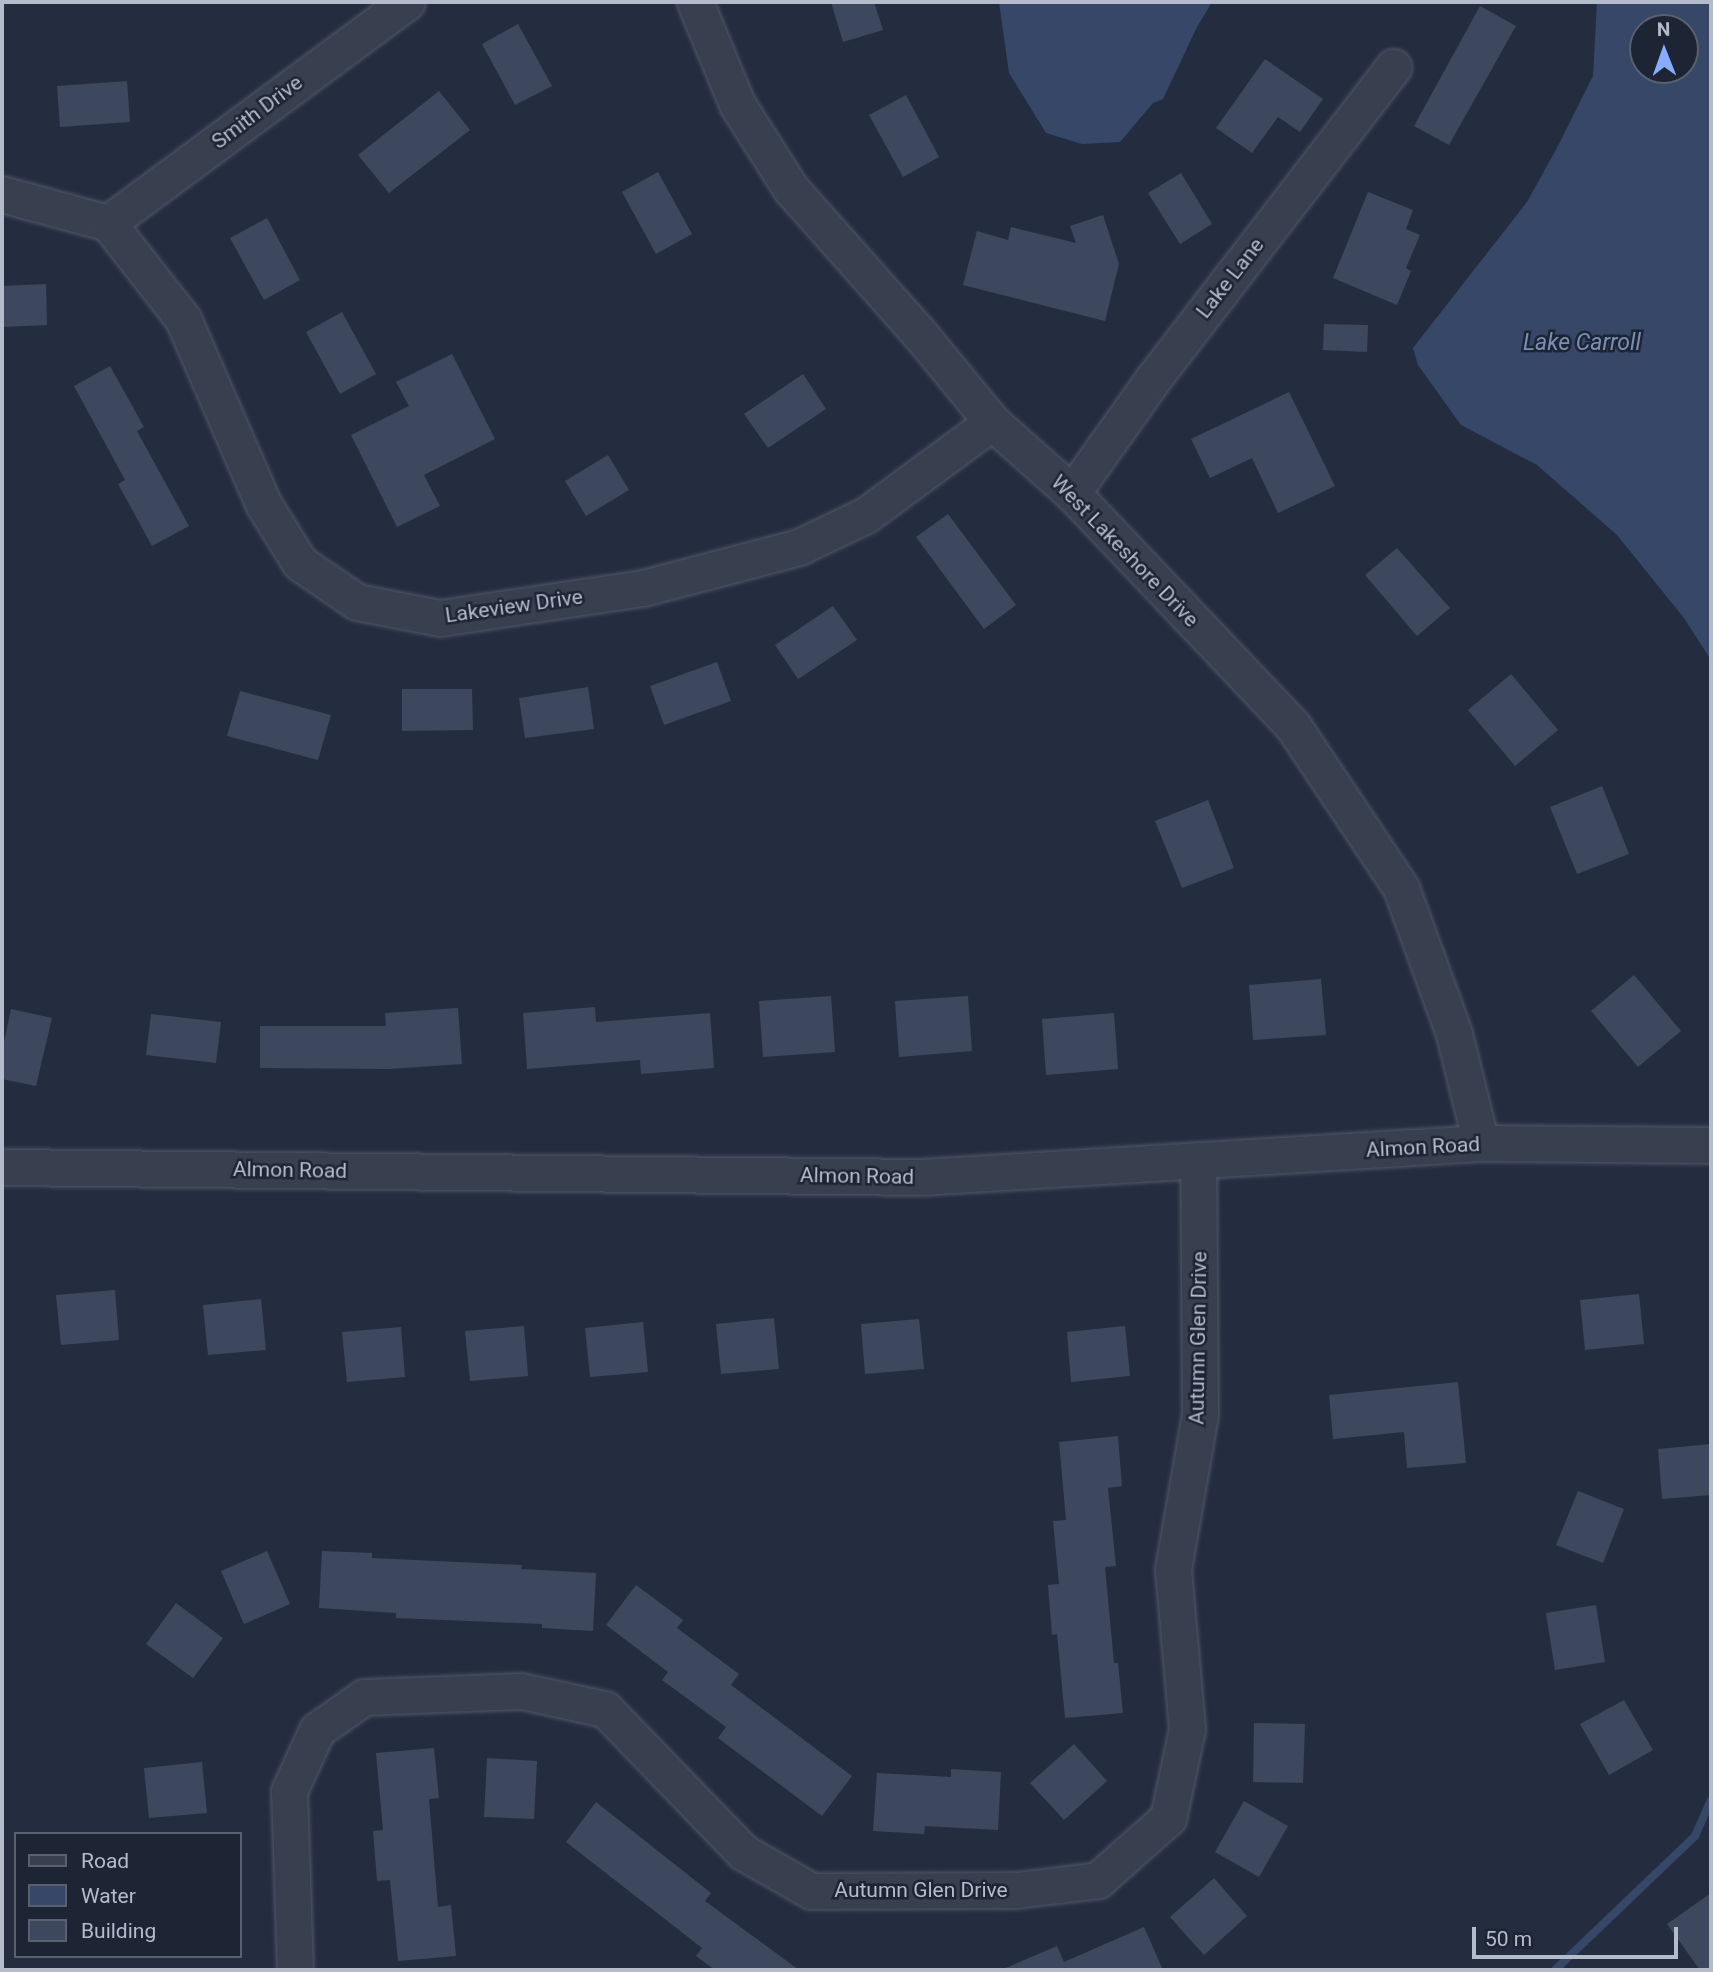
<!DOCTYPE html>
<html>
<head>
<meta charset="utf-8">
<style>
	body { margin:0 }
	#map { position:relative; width:1713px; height:1972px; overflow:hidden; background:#242d40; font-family:Roboto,sans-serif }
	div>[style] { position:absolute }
	.water>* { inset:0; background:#374768 }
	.stream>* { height:8px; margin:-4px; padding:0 4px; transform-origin:4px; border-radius:4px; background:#374768 }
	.building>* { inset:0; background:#3d485e }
	.roads { filter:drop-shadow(0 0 2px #505868) drop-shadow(0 0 2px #505868) }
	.minor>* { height:35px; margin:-17.5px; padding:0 17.5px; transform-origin:17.5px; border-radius:17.5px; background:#384050 }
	span { translate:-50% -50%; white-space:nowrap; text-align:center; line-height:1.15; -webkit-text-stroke:5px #1d2535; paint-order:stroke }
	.street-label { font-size:21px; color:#b4bbcb }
	.water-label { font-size:23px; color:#7b8eb3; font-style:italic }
	.frame { position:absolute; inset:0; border:4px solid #b4bbcb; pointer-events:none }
	.legend { position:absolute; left:14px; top:1832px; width:228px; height:126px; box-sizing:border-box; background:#1d2535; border:2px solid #596171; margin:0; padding:9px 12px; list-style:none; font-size:21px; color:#b4bbcb }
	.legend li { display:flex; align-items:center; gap:14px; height:35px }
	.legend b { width:35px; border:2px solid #596171 }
	.north { position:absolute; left:1629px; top:14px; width:70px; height:70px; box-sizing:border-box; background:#1d2535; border:2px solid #596171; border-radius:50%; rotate:359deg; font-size:19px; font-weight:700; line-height:28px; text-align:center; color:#b4bbcb }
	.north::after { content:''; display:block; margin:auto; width:24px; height:32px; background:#87abfd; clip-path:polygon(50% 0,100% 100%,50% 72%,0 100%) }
	.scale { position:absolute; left:1472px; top:1927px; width:206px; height:32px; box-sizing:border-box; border:4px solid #b4bbcb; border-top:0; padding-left:9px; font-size:21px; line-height:24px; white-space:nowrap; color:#b4bbcb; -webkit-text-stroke:5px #1d2535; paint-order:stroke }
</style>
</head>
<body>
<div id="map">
	<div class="water">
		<div style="clip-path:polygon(999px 2px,1212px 2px,1197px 27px,1163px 99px,1153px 103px,1120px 142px,1082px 144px,1046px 133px,1009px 73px)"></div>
		<div style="clip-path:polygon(evenodd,1597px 2px,1711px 2px,1711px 660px,1684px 618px,1617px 535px,1537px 465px,1461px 425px,1418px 365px,1413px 348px,1527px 202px,1558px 146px,1593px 76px,1597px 2px,1643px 28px,1685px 28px,1685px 70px,1643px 70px,1643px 28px)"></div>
	</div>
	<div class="stream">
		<div style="left:1555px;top:1970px;width:194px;rotate:-43.7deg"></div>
		<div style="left:1695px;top:1836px;width:39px;rotate:-66deg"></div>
	</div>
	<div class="building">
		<div style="clip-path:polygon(831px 2px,874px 2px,883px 30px,843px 42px)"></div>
		<div style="clip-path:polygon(1480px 6px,1516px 26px,1449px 145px,1414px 126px)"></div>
		<div style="clip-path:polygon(518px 24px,552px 86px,515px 105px,482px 44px)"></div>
		<div style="clip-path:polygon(1265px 59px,1323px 99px,1300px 132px,1278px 117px,1252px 153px,1216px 128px)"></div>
		<div style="clip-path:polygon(127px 81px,130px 122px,60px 127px,57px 86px)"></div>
		<div style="clip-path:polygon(439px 91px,470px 130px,389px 193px,358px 155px)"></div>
		<div style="clip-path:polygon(906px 95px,939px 157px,903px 177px,869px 115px)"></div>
		<div style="clip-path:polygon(658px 172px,692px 234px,656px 254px,622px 192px)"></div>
		<div style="clip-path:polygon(1181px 173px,1212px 224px,1180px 244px,1148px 193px)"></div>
		<div style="clip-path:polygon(1368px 192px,1413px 210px,1406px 229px,1420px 235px,1406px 268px,1411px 271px,1397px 305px,1333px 278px)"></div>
		<div style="clip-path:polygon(1103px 215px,1119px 264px,1105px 321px,963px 285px,977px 231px,1008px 240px,1011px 227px,1076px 243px,1070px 226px)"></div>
		<div style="clip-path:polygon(267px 218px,300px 280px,264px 300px,230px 238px)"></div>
		<div style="clip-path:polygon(46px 284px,47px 325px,2px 327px,2px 286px)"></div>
		<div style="clip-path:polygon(342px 312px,376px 374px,340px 394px,306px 332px)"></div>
		<div style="clip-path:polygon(1324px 324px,1368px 325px,1367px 352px,1323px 350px)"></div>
		<div style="clip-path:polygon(452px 354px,495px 439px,424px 475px,440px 506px,397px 527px,351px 435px,409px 406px,396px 382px)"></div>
		<div style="clip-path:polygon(110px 366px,144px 427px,137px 431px,189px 526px,152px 546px,118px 484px,125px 480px,74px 386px)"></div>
		<div style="clip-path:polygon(803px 374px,826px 409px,768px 448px,744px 414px)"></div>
		<div style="clip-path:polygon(1289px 392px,1335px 486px,1278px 513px,1252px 458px,1210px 478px,1191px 439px)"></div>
		<div style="clip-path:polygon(608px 455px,629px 490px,586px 516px,565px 481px)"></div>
		<div style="clip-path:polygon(948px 514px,1016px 605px,984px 629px,916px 537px)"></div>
		<div style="clip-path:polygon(1397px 548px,1450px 608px,1417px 636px,1365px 575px)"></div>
		<div style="clip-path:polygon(833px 606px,857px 640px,798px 679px,775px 645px)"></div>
		<div style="clip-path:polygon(717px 662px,731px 701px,664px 725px,650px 686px)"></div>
		<div style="clip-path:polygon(1511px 674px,1558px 730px,1515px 766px,1468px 710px)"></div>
		<div style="clip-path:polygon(588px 687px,594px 729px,525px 738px,519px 698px)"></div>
		<div style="clip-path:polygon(402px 689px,472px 689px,473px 730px,402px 731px)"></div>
		<div style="clip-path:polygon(240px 691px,331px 715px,318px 760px,227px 736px)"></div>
		<div style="clip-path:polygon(1602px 786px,1629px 854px,1577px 874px,1550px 807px)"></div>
		<div style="clip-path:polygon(1208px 800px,1234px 868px,1182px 888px,1155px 821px)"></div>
		<div style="clip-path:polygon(1634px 975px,1681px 1031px,1638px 1067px,1591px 1011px)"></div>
		<div style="clip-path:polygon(1321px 979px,1326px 1035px,1253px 1040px,1249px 985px)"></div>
		<div style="clip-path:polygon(831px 996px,835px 1052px,763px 1057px,759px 1001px)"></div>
		<div style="clip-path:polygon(968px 996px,972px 1051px,899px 1057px,895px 1001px)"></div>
		<div style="clip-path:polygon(595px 1007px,596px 1022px,710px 1013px,714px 1068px,641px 1074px,640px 1060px,527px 1069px,523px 1013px)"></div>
		<div style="clip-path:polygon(458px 1008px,462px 1064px,389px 1069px,260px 1068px,260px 1026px,386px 1026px,385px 1013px)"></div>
		<div style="clip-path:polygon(11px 1009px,52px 1018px,36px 1086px,2px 1079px,2px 1051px)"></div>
		<div style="clip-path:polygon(1114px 1013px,1118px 1069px,1046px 1075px,1042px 1019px)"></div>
		<div style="clip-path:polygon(151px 1014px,221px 1022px,216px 1063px,146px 1055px)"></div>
		<div style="clip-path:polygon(115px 1290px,119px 1340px,61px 1345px,56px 1295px)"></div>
		<div style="clip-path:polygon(1639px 1294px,1644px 1344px,1585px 1350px,1580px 1300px)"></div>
		<div style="clip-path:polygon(261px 1299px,266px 1350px,208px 1355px,203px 1305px)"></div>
		<div style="clip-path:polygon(774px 1318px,779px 1369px,721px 1374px,716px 1324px)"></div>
		<div style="clip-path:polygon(919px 1319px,924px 1369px,865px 1374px,861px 1324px)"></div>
		<div style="clip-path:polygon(643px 1322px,648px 1372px,590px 1377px,585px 1328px)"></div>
		<div style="clip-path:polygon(524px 1326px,528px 1376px,470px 1381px,465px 1331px)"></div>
		<div style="clip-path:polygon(1125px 1326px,1130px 1376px,1071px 1382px,1067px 1332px)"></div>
		<div style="clip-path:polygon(401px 1327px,405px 1377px,347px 1382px,342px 1332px)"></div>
		<div style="clip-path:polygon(1458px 1382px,1466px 1463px,1407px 1468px,1404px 1432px,1333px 1439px,1329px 1395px)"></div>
		<div style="clip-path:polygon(1118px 1436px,1122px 1486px,1108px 1488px,1116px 1566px,1105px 1567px,1114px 1663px,1118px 1663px,1123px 1713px,1065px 1718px,1057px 1634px,1052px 1635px,1048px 1585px,1059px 1584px,1053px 1521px,1066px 1520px,1059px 1442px)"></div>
		<div style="clip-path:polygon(1711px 1444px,1711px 1495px,1662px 1499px,1658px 1449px)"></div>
		<div style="clip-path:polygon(1578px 1491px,1624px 1509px,1603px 1563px,1556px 1545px)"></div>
		<div style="clip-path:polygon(267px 1551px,290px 1604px,244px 1624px,221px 1571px)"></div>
		<div style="clip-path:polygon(322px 1551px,372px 1553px,372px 1558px,522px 1565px,521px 1569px,596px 1573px,593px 1631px,542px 1628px,542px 1624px,396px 1618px,396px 1613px,319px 1608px)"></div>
		<div style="clip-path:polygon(636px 1585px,683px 1620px,677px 1628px,739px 1674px,731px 1685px,852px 1776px,822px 1816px,718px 1738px,726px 1727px,662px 1680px,668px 1672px,606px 1625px)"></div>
		<div style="clip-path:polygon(176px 1603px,223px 1638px,193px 1678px,146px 1644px)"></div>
		<div style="clip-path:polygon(1596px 1605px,1605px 1662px,1555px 1670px,1546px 1613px)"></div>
		<div style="clip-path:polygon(1624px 1700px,1653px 1750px,1609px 1775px,1580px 1724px)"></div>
		<div style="clip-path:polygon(1254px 1723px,1305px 1724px,1303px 1783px,1253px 1782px)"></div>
		<div style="clip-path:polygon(1074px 1744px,1107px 1781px,1064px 1820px,1030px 1783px)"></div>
		<div style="clip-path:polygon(434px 1748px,439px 1798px,429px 1799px,438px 1907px,451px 1905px,456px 1956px,398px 1961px,390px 1880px,377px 1881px,373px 1831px,383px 1830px,376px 1753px)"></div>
		<div style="clip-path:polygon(487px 1758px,537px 1761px,534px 1819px,484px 1817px)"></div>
		<div style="clip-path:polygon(202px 1762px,207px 1813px,149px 1818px,144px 1768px)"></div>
		<div style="clip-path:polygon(951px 1769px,1001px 1772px,998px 1830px,925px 1826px,924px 1834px,873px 1831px,877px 1773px,951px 1777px)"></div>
		<div style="clip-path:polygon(1244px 1801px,1288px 1826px,1259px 1877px,1215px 1852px)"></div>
		<div style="clip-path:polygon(596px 1802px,711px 1893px,705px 1901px,799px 1970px,715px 1970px,696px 1956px,702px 1948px,566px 1842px)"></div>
		<div style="clip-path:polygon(1214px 1878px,1247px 1916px,1204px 1955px,1170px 1917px)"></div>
		<div style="clip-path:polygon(1711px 1893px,1711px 1970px,1700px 1970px,1667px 1924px)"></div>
		<div style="clip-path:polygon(1144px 1927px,1163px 1970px,1001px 1970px,1057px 1946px,1064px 1962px)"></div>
	</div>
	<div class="roads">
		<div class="minor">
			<div style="left:695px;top:2px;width:110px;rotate:67.6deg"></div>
			<div style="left:737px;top:104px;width:101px;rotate:57.6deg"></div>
			<div style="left:791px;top:189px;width:193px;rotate:48.4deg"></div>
			<div style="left:919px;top:333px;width:115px;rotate:50.6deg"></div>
			<div style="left:992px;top:422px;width:107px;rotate:41.6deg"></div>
			<div style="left:1072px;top:493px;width:321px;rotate:46.5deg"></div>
			<div style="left:1293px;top:726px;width:195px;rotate:56.3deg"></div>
			<div style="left:1401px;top:888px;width:155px;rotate:70deg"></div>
			<div style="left:1454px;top:1034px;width:112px;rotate:76.1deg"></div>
			<div style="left:2px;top:194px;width:110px;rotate:15.3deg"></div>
			<div style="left:108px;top:223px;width:122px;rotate:52deg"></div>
			<div style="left:183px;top:319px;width:203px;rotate:66.5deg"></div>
			<div style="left:264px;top:505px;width:68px;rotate:58.2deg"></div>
			<div style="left:300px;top:563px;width:69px;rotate:34.4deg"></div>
			<div style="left:357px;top:602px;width:85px;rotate:10.9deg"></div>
			<div style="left:440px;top:618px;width:205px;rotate:-8.4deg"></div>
			<div style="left:643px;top:588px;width:161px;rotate:-14.7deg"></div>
			<div style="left:799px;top:547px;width:74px;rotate:-25.5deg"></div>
			<div style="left:866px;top:515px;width:157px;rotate:-36.4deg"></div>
			<div style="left:108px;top:223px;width:372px;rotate:-36.5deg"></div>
			<div style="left:1072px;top:493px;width:140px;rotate:-54.6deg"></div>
			<div style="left:1153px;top:379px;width:394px;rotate:-52.4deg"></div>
			<div style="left:2px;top:1167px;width:919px;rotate:0.62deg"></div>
			<div style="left:921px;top:1177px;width:561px;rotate:-3.47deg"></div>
			<div style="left:1481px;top:1143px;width:230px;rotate:0.5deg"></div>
			<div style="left:295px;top:1970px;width:179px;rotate:-91.9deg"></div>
			<div style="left:289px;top:1791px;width:67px;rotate:-65.3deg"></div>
			<div style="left:317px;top:1730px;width:57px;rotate:-35.1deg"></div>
			<div style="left:364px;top:1697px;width:157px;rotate:-2.2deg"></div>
			<div style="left:521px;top:1691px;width:86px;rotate:12.1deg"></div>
			<div style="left:605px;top:1709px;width:199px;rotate:46deg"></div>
			<div style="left:743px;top:1852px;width:78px;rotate:29.8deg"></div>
			<div style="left:811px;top:1891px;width:206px;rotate:-0.3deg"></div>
			<div style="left:1017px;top:1890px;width:82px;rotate:-7deg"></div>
			<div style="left:1098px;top:1880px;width:94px;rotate:-41.5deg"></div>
			<div style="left:1168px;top:1818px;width:91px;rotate:-77.9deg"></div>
			<div style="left:1187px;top:1729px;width:161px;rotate:-95deg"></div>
			<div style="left:1173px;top:1569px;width:156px;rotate:-80.1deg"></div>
			<div style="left:1200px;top:1415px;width:255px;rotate:-90.4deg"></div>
		</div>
	</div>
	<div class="street-label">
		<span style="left:257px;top:112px;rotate:-37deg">Smith Drive</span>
		<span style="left:1230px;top:278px;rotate:-52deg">Lake Lane</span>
		<span style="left:1125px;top:551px;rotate:46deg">West Lakeshore Drive</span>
		<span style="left:514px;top:606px;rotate:-8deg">Lakeview Drive</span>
		<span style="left:1423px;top:1147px;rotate:-3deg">Almon Road</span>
		<span style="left:290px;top:1170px;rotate:1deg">Almon Road</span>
		<span style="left:857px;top:1176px;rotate:1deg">Almon Road</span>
		<span style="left:1198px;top:1338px;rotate:-89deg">Autumn Glen Drive</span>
		<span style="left:921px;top:1890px">Autumn Glen Drive</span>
	</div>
	<div class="water-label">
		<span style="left:1582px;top:343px">Lake Carroll</span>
	</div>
	<div class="frame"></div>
	<ul class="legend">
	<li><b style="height:9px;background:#384050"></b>Road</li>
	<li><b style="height:19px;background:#374768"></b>Water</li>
	<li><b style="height:19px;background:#3d485e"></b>Building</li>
	</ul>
	<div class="north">N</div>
	<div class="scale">50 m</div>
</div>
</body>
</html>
